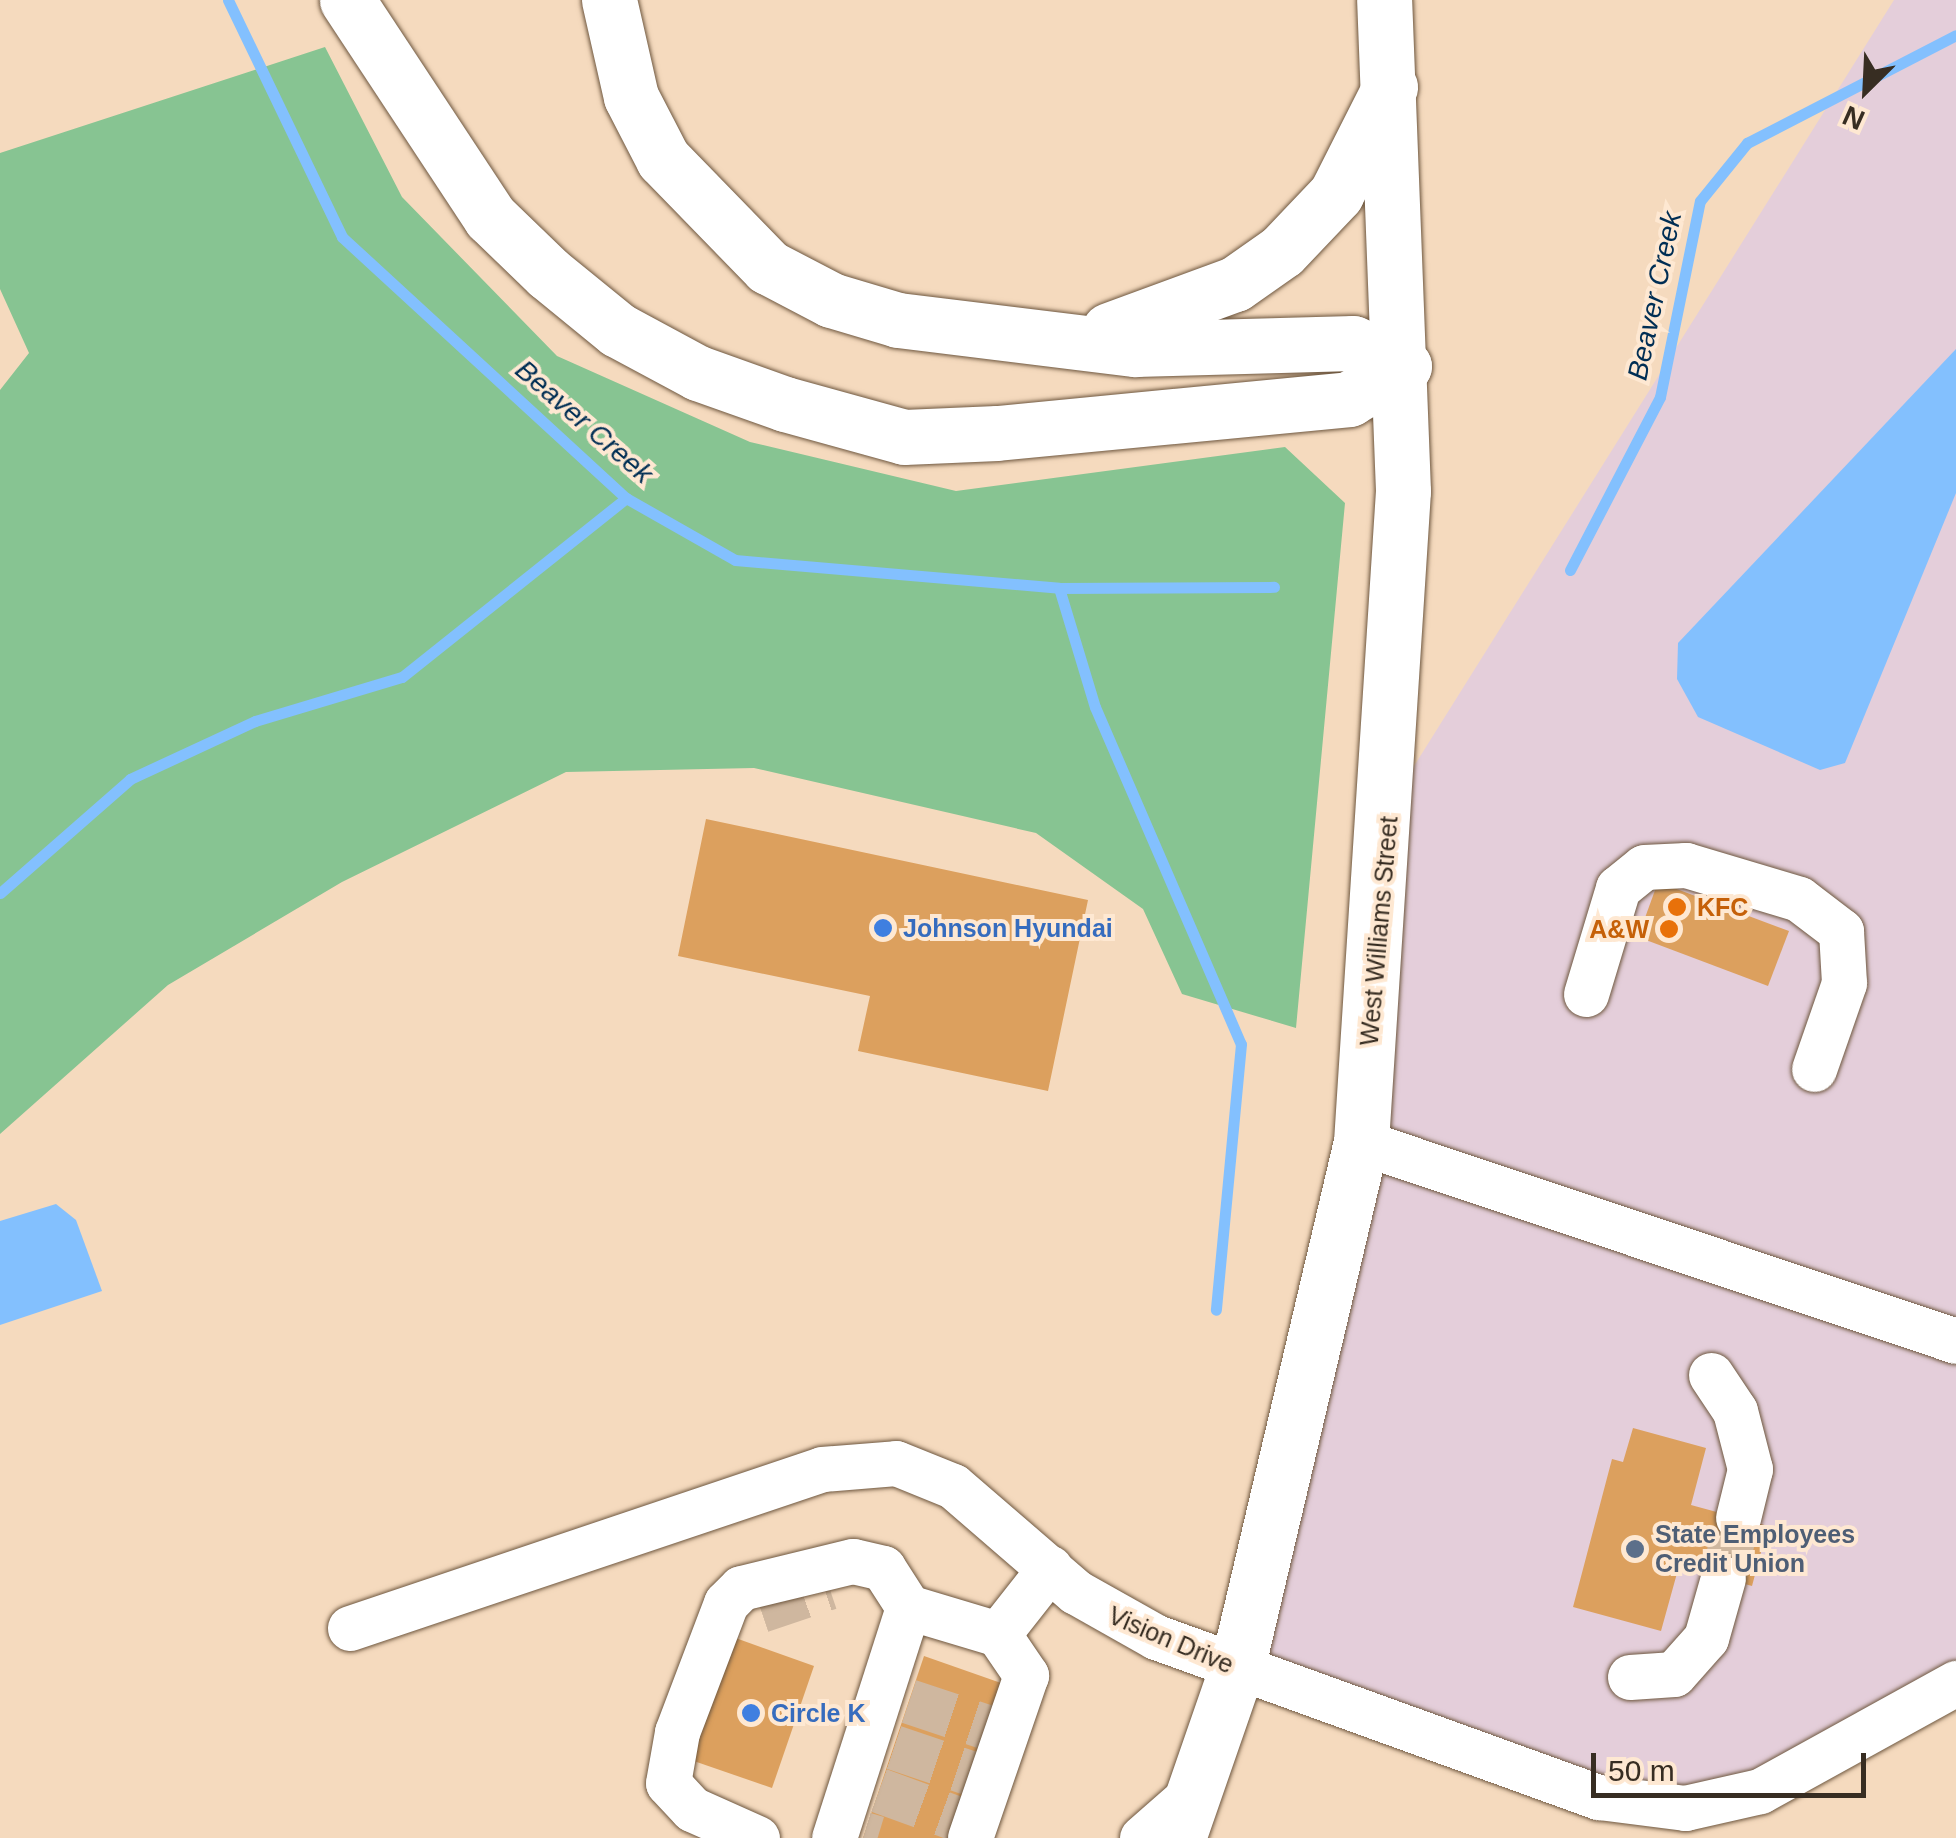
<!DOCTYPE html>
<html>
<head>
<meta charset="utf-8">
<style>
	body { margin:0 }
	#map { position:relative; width:1956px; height:1838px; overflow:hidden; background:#f5dabe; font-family:Arial,sans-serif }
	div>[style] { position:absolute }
	.commercial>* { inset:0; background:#e4ceda }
	.green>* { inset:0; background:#87c492 }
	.water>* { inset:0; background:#83c0fe }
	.stream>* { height:11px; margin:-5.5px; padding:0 5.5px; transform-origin:5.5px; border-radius:5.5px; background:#83c0fe }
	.building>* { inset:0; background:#dca05e }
	.minor-tunnel>* { height:45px; margin-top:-22.5px; transform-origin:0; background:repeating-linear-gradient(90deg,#cfb79f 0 45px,transparent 0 67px) }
	.roads { filter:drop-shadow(0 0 2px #6e573f) drop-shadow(0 0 2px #6e573f) }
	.minor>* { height:45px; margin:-22.5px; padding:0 22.5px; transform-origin:22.5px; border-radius:22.5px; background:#fff }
	.major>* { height:55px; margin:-27.5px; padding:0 27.5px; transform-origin:27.5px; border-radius:27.5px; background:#fff }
	.highway>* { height:55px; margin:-27.5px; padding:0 27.5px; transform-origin:27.5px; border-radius:27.5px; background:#fff }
	.dots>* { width:28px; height:28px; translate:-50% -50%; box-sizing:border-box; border:5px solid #fee8d2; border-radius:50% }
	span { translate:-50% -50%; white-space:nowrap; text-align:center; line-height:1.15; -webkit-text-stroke:8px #fee8d2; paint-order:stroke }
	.food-label { font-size:25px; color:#c56008; font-weight:700 }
	.left { translate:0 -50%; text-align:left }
	.right { translate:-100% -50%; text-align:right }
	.shop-label { font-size:25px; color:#366cbe; font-weight:700 }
	.street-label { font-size:25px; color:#372d22 }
	.service-label { font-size:25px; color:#4e5e75; font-weight:700 }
	.water-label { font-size:28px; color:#002e54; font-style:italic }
	.north { position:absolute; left:1816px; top:40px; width:100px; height:100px; -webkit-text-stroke:8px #fee8d2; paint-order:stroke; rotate:204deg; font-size:28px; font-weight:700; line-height:40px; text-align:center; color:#372d22 }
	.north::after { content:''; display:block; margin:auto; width:35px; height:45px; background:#372d22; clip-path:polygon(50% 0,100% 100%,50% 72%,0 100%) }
	.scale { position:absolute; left:1591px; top:1753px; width:275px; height:45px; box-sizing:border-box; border:5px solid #372d22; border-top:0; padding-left:12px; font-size:30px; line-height:35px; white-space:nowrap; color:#372d22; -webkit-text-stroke:8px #fee8d2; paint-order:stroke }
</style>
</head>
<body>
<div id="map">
	<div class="commercial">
		<div style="clip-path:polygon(1894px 0,1956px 0,1956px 1683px,1685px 1808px,1237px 1668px,1361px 1142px,1389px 806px)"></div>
	</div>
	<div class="green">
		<div style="clip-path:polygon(325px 47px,402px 197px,557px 356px,750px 442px,956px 491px,1285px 447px,1345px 503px,1296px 1028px,1182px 994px,1143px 909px,1036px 833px,754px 768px,566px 772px,342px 882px,168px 985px,0 1134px,0 390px,29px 353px,0 289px,0 153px)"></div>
	</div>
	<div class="water">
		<div style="clip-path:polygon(1956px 349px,1956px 493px,1845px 763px,1820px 770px,1698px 717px,1677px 679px,1678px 643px)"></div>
		<div style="clip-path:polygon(56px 1204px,76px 1220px,102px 1291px,0 1325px,0 1221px)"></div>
	</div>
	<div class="stream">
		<div style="left:228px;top:0;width:263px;rotate:64.3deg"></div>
		<div style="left:342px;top:237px;width:386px;rotate:42.6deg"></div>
		<div style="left:626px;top:498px;width:125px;rotate:29.6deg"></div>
		<div style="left:735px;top:560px;width:325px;rotate:4.9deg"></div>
		<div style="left:1059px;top:588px;width:215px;rotate:-0.3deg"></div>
		<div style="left:1570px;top:570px;width:195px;rotate:-62.5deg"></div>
		<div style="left:1660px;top:397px;width:200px;rotate:-78.5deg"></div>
		<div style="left:1700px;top:201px;width:75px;rotate:-51deg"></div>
		<div style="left:1747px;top:143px;width:235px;rotate:-27.3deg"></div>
		<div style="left:1059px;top:588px;width:124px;rotate:73.2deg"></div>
		<div style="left:1095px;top:707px;width:367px;rotate:66.6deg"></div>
		<div style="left:1241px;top:1044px;width:267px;rotate:95.4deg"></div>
		<div style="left:0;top:893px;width:173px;rotate:-41.2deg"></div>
		<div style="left:130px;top:779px;width:138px;rotate:-24.9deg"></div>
		<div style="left:255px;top:721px;width:153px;rotate:-16.7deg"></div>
		<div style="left:402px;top:677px;width:287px;rotate:-38.6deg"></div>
	</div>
	<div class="building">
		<div style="clip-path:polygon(706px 819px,1088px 900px,1048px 1091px,858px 1051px,870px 996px,678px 956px)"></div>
		<div style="clip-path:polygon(1658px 882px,1789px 931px,1768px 986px,1638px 937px)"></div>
		<div style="clip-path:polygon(1633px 1428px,1706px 1448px,1691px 1505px,1768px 1526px,1752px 1586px,1679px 1566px,1661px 1631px,1573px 1607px,1612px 1459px,1623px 1462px)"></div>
		<div style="clip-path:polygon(730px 1636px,814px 1666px,772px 1788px,688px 1759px)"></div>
		<div style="clip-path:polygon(924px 1656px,1001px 1683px,949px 1838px,863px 1838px)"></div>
	</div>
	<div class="minor-tunnel">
		<div style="left:1723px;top:1578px;width:62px;rotate:-76deg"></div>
		<div style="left:761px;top:1610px;width:72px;rotate:-18.7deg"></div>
		<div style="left:909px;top:1701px;width:82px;rotate:18.4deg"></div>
		<div style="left:894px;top:1747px;width:81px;rotate:18.7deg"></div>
		<div style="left:879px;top:1790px;width:82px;rotate:20deg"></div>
		<div style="left:864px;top:1834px;width:14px;rotate:17deg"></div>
	</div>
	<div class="roads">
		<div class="minor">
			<div style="left:1586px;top:994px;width:111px;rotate:-73.2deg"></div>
			<div style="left:1618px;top:888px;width:33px;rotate:-39deg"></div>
			<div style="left:1644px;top:867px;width:42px;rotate:-2.7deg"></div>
			<div style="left:1686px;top:865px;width:118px;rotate:16.7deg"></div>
			<div style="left:1799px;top:899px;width:53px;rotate:37.3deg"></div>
			<div style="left:1841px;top:931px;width:52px;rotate:86.7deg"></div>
			<div style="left:1844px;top:983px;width:91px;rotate:109.2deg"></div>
			<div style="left:1361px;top:1142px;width:627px;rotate:18.49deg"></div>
			<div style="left:1711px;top:1375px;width:43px;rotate:56.3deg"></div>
			<div style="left:1735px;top:1411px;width:60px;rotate:75.5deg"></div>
			<div style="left:1750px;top:1469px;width:50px;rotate:103.8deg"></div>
			<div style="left:350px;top:1628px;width:498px;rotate:-18.6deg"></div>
			<div style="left:822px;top:1469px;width:74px;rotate:-4.6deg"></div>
			<div style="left:896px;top:1463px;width:61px;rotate:22deg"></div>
			<div style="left:953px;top:1486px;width:162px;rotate:40.8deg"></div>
			<div style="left:1076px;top:1592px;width:92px;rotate:29.4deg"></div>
			<div style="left:1156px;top:1637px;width:471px;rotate:19.9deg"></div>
			<div style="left:1599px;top:1797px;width:87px;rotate:7.3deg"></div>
			<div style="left:1685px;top:1808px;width:77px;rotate:-12.8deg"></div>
			<div style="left:1760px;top:1791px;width:224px;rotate:-28.9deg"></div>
			<div style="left:998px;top:1634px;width:84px;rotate:-51.8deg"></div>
			<div style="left:1630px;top:1677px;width:44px;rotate:-3.9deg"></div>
			<div style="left:1674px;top:1674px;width:48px;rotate:-48.4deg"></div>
			<div style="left:1706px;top:1638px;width:62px;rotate:-74.2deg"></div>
			<div style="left:757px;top:1838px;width:71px;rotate:-156deg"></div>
			<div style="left:692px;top:1809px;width:35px;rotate:-133deg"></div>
			<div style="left:668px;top:1783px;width:52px;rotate:-80deg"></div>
			<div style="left:677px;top:1732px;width:138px;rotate:-69.2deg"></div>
			<div style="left:726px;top:1603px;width:21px;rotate:-45deg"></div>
			<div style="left:741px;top:1588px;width:115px;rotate:-13.6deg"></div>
			<div style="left:853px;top:1561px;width:31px;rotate:13deg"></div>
			<div style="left:883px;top:1568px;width:46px;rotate:57.3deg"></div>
			<div style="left:834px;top:1838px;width:243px;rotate:-72.2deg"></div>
			<div style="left:908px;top:1607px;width:94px;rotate:16.7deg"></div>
			<div style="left:998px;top:1634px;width:50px;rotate:55.7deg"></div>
			<div style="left:1026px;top:1675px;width:172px;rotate:109deg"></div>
			<div style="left:1142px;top:1838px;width:68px;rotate:-41.4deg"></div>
		</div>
		<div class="major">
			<div style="left:1178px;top:1838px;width:180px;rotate:-70.9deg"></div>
			<div style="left:1237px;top:1668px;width:540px;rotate:-76.74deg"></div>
			<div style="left:1361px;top:1142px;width:652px;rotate:-86.31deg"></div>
			<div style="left:1403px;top:491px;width:491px;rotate:-92.2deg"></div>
		</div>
		<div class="highway">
			<div style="left:347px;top:0;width:260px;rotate:56.6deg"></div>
			<div style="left:490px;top:217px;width:81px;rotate:44deg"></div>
			<div style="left:548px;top:273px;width:90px;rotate:39.2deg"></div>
			<div style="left:618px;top:330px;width:91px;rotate:28.3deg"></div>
			<div style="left:698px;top:373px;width:92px;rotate:19.6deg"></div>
			<div style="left:785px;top:404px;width:123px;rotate:15.5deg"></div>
			<div style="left:904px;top:437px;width:93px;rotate:-2.5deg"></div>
			<div style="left:997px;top:433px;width:354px;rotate:-5.5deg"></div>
			<div style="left:1349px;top:399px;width:64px;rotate:-31deg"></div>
			<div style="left:609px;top:0;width:99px;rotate:77.2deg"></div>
			<div style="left:631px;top:97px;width:70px;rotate:62.7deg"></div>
			<div style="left:663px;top:159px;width:151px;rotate:45.8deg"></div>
			<div style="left:768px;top:267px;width:71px;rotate:27.6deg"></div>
			<div style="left:831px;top:300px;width:70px;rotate:16.6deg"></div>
			<div style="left:898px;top:320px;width:239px;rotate:7deg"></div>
			<div style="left:1135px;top:349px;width:218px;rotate:-1.6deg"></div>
			<div style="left:1353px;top:343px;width:56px;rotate:24.3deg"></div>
			<div style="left:1109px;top:330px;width:134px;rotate:-20.1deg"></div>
			<div style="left:1235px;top:284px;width:57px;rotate:-35.1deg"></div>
			<div style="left:1282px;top:251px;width:79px;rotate:-46.5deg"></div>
			<div style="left:1336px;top:194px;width:120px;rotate:-63.2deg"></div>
		</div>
	</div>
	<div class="dots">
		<div style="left:1677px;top:907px;background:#e8710a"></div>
		<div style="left:883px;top:928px;background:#3f7fe0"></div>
		<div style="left:1669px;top:929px;background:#e8710a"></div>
		<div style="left:1635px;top:1549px;background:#5c6f8a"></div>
		<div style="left:751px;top:1713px;background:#3f7fe0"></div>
	</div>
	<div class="food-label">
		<span class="left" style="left:1697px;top:907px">KFC</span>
		<span class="right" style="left:1649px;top:929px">A&amp;W</span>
	</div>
	<div class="shop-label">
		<span class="left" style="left:903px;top:928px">Johnson Hyundai</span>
		<span class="left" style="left:771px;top:1713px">Circle K</span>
	</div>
	<div class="street-label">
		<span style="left:1379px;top:931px;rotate:-85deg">West Williams Street</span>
		<span style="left:1171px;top:1640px;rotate:23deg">Vision Drive</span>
	</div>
	<div class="service-label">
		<span class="left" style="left:1655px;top:1549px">State Employees<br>Credit Union</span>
	</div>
	<div class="water-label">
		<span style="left:1655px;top:296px;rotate:-78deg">Beaver Creek</span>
		<span style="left:584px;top:422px;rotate:41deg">Beaver Creek</span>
	</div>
	<div class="north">N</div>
	<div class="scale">50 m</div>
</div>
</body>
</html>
